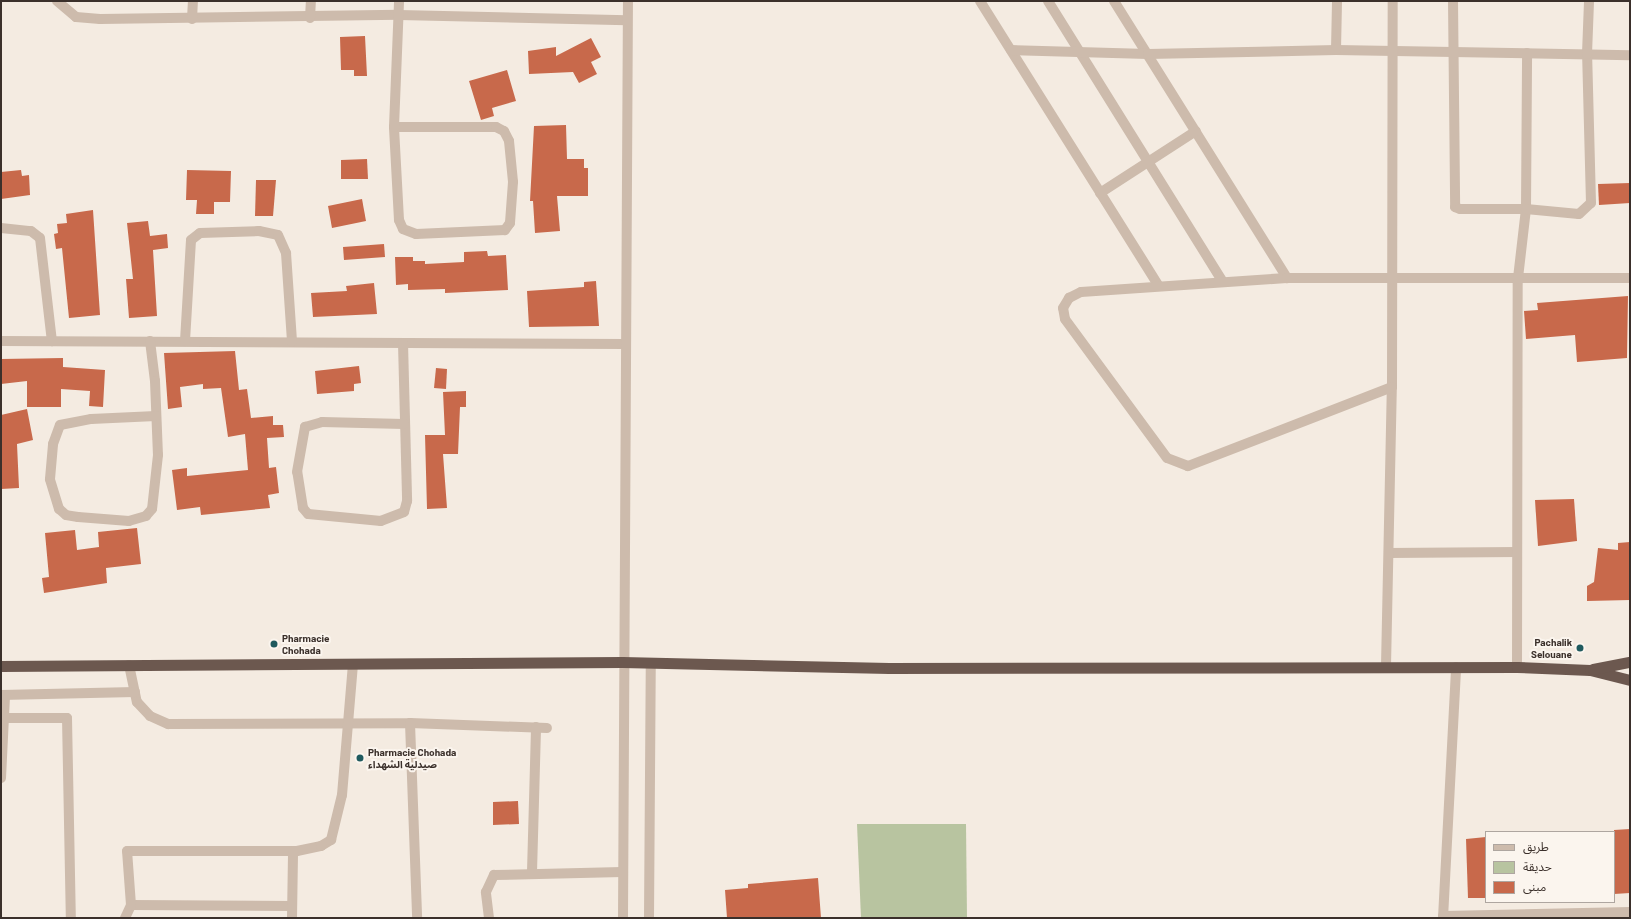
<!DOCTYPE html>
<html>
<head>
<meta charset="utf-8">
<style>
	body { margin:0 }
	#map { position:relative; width:1631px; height:919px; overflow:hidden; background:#f4ebe1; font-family:Barlow,"Noto Sans Arabic",sans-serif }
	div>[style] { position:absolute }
	.green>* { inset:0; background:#b8c4a0 }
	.building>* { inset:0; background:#c8694b }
	.minor>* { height:10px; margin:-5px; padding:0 5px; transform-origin:5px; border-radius:5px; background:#cdbbac }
	.trunk>* { height:11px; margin:-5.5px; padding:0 5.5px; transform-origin:5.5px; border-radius:5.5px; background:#6c584f }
	.dots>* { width:11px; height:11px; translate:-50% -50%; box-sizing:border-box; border:2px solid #fbf5ee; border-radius:50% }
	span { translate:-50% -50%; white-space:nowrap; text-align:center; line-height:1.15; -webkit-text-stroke:4px #fbf5ee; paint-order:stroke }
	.poi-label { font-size:10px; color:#3b302b; font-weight:700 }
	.left { translate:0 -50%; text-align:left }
	.right { translate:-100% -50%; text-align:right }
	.frame { position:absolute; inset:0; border:2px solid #3b302b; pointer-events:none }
	.legend { position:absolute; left:1485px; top:831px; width:130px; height:72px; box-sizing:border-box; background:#fbf5ee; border:1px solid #aea6a0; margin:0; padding:5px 7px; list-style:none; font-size:12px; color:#3b302b }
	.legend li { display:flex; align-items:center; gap:8px; height:20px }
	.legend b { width:20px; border:1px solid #aea6a0 }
</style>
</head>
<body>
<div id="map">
	<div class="green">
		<div style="clip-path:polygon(857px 824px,966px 824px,967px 918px,861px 918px)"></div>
	</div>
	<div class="building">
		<div style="clip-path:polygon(365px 36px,367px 76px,354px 76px,354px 70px,341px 70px,340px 37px)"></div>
		<div style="clip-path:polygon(591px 38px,601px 57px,591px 62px,597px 74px,579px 83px,573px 72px,529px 74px,528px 51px,556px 47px,556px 56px)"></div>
		<div style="clip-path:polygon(507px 70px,516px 101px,492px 108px,494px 116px,481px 120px,469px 81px)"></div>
		<div style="clip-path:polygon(566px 125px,567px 159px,584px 159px,584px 168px,588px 168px,588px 196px,557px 196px,560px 231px,535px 233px,533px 201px,530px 201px,534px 126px)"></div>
		<div style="clip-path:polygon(367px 159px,368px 179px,341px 179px,341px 160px)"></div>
		<div style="clip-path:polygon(21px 170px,22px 176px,29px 175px,30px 195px,1px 199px,1px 172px)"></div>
		<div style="clip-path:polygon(187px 170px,231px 171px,230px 202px,214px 202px,214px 214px,196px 214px,197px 200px,186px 200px)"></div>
		<div style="clip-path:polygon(256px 180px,276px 180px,273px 216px,255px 216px)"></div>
		<div style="clip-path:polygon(1630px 183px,1630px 203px,1599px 205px,1598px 184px)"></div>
		<div style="clip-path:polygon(362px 199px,366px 221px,332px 228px,328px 206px)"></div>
		<div style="clip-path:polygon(93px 210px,100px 315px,69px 318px,62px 248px,56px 249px,54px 234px,58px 233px,57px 224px,67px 223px,66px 214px)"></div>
		<div style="clip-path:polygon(148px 221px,150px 236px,167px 234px,168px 248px,153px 250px,157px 316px,129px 318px,126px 279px,133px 279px,127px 223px)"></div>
		<div style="clip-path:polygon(384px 244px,385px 257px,344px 260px,343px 247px)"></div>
		<div style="clip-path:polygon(487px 251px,488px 256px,506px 255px,508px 290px,445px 293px,445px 289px,408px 290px,408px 284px,396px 285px,395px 257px,413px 257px,413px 261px,425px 261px,425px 264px,464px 262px,464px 252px)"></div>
		<div style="clip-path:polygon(596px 281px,599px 326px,529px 327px,527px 291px,584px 287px,584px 282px)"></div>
		<div style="clip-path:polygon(374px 283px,377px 314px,313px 317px,311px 293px,347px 291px,346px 286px)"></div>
		<div style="clip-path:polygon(1628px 296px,1627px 358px,1577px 362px,1575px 335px,1526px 339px,1524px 311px,1538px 310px,1537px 303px)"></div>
		<div style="clip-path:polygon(235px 351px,239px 390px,247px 389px,251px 418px,273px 416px,273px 425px,283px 425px,284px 437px,267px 438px,269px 468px,276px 467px,279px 493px,268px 495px,270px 508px,201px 515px,200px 507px,177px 510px,172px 470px,187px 468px,187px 476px,248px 470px,245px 434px,228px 437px,221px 388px,203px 389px,203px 384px,180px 387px,182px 407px,168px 409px,164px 353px)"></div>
		<div style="clip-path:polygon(63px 358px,63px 367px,105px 370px,103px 407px,89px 406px,90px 391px,61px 389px,61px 407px,27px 407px,27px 381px,1px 384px,1px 359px)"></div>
		<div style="clip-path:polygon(359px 366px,361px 383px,354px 384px,354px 391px,317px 394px,315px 371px)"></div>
		<div style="clip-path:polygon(436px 368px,447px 369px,446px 389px,434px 388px)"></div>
		<div style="clip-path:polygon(466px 391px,466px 407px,460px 407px,458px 454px,443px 454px,447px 508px,427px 509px,425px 435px,445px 435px,443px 392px)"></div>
		<div style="clip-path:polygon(27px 409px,33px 440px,17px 444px,19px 488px,1px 489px,1px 415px)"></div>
		<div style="clip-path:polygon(1574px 499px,1577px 541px,1538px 546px,1535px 500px)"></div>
		<div style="clip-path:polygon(137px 528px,141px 564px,106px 568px,107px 583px,44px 593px,42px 578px,49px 577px,45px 533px,75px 530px,77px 550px,99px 547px,98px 532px)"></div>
		<div style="clip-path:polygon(1630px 542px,1630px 600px,1587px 601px,1587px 586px,1594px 582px,1598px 548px,1618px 550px,1618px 543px)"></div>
		<div style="clip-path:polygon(518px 801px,519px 824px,493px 825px,493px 802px)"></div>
		<div style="clip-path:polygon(1630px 829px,1630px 893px,1614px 894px,1614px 830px)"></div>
		<div style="clip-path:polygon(1486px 837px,1486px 898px,1468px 898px,1466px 839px)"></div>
		<div style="clip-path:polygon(818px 878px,821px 918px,727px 918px,725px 890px,748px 888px,748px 884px)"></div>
	</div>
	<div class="minor">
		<div style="left:57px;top:1px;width:25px;rotate:40deg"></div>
		<div style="left:76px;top:17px;width:24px;rotate:5deg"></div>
		<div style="left:100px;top:19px;width:299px;rotate:-0.8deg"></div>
		<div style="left:399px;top:15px;width:228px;rotate:1.3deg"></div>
		<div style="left:980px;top:1px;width:335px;rotate:57.9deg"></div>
		<div style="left:1048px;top:1px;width:331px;rotate:58.1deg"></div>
		<div style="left:1114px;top:1px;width:327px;rotate:58deg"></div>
		<div style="left:1453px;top:1px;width:206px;rotate:89.4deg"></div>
		<div style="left:1455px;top:207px;width:5px;rotate:22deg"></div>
		<div style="left:1460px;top:209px;width:66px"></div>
		<div style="left:1526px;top:209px;width:156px;rotate:-89.6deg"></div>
		<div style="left:310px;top:18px;width:17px;rotate:-87deg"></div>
		<div style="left:192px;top:19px;width:18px;rotate:-87deg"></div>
		<div style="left:1011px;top:50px;width:137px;rotate:1.7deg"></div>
		<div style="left:1148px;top:54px;width:188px;rotate:-1.2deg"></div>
		<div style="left:1336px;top:50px;width:294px;rotate:1deg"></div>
		<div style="left:1336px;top:50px;width:49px;rotate:-88.8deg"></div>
		<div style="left:394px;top:127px;width:102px"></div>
		<div style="left:496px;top:127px;width:9px;rotate:27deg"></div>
		<div style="left:504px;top:131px;width:11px;rotate:63deg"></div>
		<div style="left:509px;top:141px;width:41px;rotate:84.4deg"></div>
		<div style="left:513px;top:182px;width:41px;rotate:94.2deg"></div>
		<div style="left:510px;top:223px;width:9px;rotate:126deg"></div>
		<div style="left:505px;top:230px;width:89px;rotate:177.4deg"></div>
		<div style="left:416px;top:234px;width:14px;rotate:-159deg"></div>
		<div style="left:403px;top:229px;width:10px;rotate:-114deg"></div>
		<div style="left:399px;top:220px;width:93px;rotate:-93.1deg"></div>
		<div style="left:394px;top:127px;width:126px;rotate:-87.7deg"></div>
		<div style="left:1100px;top:193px;width:114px;rotate:-32.9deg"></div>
		<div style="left:1px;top:228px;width:30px;rotate:6deg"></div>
		<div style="left:31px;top:231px;width:11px;rotate:38deg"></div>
		<div style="left:40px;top:238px;width:104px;rotate:83.4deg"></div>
		<div style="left:1px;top:341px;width:624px;rotate:0.28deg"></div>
		<div style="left:150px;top:341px;width:40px;rotate:82.9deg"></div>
		<div style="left:155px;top:381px;width:74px;rotate:87.7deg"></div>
		<div style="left:158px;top:455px;width:54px;rotate:96.3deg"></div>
		<div style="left:152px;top:509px;width:9px;rotate:131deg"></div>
		<div style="left:146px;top:516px;width:18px;rotate:164deg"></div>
		<div style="left:129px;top:521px;width:51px;rotate:-175.5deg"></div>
		<div style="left:78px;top:517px;width:12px;rotate:-171deg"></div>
		<div style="left:66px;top:515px;width:9px;rotate:-139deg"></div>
		<div style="left:59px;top:509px;width:31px;rotate:-107deg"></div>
		<div style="left:50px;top:479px;width:35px;rotate:-85deg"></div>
		<div style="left:53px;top:444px;width:20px;rotate:-70deg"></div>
		<div style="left:60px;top:425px;width:32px;rotate:-11deg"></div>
		<div style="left:91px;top:419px;width:65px;rotate:-2.6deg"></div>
		<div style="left:185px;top:341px;width:101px;rotate:-86.6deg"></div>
		<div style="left:191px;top:240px;width:11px;rotate:-38deg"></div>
		<div style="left:200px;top:233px;width:59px;rotate:-1.9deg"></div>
		<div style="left:259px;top:231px;width:19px;rotate:12deg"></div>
		<div style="left:278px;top:235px;width:20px;rotate:66deg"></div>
		<div style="left:286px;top:253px;width:89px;rotate:86.1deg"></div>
		<div style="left:403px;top:343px;width:158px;rotate:88.5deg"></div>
		<div style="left:407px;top:501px;width:11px;rotate:105deg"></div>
		<div style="left:404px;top:512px;width:25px;rotate:159deg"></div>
		<div style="left:381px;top:521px;width:73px;rotate:-174.5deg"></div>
		<div style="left:308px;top:514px;width:8px;rotate:-130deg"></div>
		<div style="left:303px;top:508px;width:36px;rotate:-99deg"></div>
		<div style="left:297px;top:472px;width:46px;rotate:-79.9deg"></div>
		<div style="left:305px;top:427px;width:18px;rotate:-16deg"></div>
		<div style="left:322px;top:422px;width:82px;rotate:1.4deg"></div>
		<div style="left:1392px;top:387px;width:386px;rotate:-89.9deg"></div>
		<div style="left:1389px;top:553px;width:128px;rotate:-0.4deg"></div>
		<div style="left:129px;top:665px;width:38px;rotate:78deg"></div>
		<div style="left:137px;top:702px;width:19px;rotate:47deg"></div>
		<div style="left:150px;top:716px;width:20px;rotate:24deg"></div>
		<div style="left:168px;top:724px;width:242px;rotate:-0.2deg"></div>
		<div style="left:410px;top:723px;width:137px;rotate:2.1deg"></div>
		<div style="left:1386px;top:666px;width:279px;rotate:-88.8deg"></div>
		<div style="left:1392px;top:387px;width:219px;rotate:158.8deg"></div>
		<div style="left:1188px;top:466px;width:22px;rotate:-159deg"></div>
		<div style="left:1167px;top:458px;width:172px;rotate:-126.3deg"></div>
		<div style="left:1065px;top:319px;width:11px;rotate:-100deg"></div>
		<div style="left:1063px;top:308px;width:12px;rotate:-59deg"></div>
		<div style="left:1069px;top:298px;width:13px;rotate:-27deg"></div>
		<div style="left:1081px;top:292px;width:206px;rotate:-3.9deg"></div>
		<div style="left:1287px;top:278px;width:343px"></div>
		<div style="left:1517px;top:667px;width:389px;rotate:-89.9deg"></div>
		<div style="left:1518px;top:278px;width:69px;rotate:-83.4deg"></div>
		<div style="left:1526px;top:209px;width:53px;rotate:5.4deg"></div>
		<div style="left:1579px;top:214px;width:16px;rotate:-43deg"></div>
		<div style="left:1591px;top:203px;width:149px;rotate:-91.5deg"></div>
		<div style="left:1587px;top:54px;width:53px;rotate:-87.8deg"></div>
		<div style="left:1px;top:695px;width:134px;rotate:-1.3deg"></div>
		<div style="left:4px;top:718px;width:63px"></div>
		<div style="left:67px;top:718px;width:200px;rotate:88.9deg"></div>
		<div style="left:410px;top:723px;width:195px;rotate:87.9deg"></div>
		<div style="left:1px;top:778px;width:83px;rotate:-87.2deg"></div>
		<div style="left:532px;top:872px;width:145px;rotate:-88.4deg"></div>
		<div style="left:131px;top:905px;width:161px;rotate:0.4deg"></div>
		<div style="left:1443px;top:916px;width:187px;rotate:-1.2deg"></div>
		<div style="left:125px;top:918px;width:14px;rotate:-65deg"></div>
		<div style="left:131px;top:905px;width:54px;rotate:-94.2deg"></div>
		<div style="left:127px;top:851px;width:170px"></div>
		<div style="left:297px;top:851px;width:25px;rotate:-12deg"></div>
		<div style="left:321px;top:846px;width:12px;rotate:-31deg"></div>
		<div style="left:331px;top:840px;width:46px;rotate:-76.3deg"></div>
		<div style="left:342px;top:795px;width:131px;rotate:-85.2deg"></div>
		<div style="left:292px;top:918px;width:67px;rotate:-89.1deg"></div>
		<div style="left:489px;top:918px;width:26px;rotate:-97deg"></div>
		<div style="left:486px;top:892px;width:19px;rotate:-65deg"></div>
		<div style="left:494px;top:875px;width:128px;rotate:-1.3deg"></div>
		<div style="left:623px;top:918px;width:917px;rotate:-89.69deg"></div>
		<div style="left:649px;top:918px;width:255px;rotate:-89.6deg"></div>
		<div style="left:1443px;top:918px;width:251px;rotate:-87deg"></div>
	</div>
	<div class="trunk">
		<div style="left:1px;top:666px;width:621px;rotate:-0.37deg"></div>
		<div style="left:622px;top:662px;width:267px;rotate:1.3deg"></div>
		<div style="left:889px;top:668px;width:628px;rotate:-0.09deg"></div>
		<div style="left:1517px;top:667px;width:73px;rotate:2.4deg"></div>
		<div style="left:1590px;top:670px;width:41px;rotate:14deg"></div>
		<div style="left:1593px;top:669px;width:38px;rotate:-11deg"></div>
	</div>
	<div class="dots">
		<div style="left:274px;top:644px;background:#1f5a5e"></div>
		<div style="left:1580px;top:648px;background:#1f5a5e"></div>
		<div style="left:360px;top:758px;background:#1f5a5e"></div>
	</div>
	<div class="poi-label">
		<span class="left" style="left:282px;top:644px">Pharmacie<br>Chohada</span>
		<span class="right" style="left:1572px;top:648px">Pachalik<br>Selouane</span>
		<span class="left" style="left:368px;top:758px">Pharmacie Chohada<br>صيدلية الشهداء</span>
	</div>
	<div class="frame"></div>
	<ul class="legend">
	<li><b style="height:5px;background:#cdbbac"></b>طريق</li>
	<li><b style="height:11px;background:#b8c4a0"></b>حديقة</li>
	<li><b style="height:11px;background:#c8694b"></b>مبنى</li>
	</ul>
</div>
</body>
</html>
